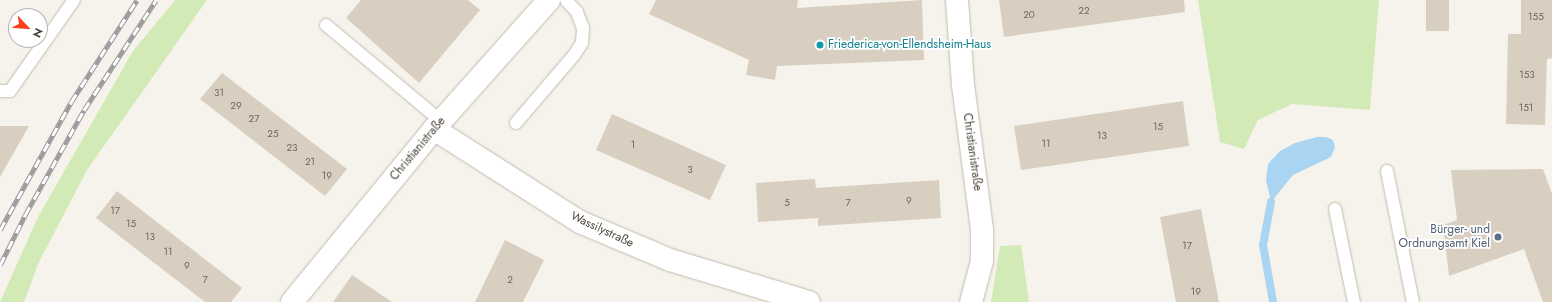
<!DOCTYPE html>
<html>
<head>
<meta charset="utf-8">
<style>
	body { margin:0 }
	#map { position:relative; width:1552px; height:302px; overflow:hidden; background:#f6f3ec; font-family:Jost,sans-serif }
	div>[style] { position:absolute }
	.green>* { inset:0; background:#d2eab5 }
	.water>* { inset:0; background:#a9d4f2 }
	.stream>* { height:8px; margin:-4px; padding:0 4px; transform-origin:4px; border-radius:4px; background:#a9d4f2 }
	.building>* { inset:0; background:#d8cfc1 }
	.roads { filter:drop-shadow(0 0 1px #c2bbae) drop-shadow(0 0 1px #c2bbae) }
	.service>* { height:12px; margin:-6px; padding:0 6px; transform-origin:6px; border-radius:6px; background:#fff }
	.minor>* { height:22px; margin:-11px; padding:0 11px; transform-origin:11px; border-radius:11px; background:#fff }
	.rail>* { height:4.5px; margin-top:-2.25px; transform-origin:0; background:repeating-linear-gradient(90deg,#fff 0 9px,#9a9a9a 0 18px); box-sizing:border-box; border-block:1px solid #9a9a9a }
	.dots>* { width:11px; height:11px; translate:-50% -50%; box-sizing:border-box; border:2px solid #fff; border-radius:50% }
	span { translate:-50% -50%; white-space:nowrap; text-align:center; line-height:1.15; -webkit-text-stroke:3.5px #fff; paint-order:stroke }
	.number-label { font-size:10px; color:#6e675b }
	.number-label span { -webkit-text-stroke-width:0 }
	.culture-label { font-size:12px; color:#0d838f }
	.left { translate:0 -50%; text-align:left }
	.street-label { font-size:12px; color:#4b4439 }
	.service-label { font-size:12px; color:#4e5e75 }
	.right { translate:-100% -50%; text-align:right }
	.north { position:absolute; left:8px; top:8px; width:40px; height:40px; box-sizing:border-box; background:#fff; border:1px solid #b7b4b0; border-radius:50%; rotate:116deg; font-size:11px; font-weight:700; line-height:16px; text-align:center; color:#4b4439 }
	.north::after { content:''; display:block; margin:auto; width:14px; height:18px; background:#fc3f1d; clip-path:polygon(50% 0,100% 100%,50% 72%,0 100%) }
</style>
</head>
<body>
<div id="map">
	<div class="green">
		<div style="clip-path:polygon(175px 0,207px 0,87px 170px,38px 264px,24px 302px,0 302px,38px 217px,133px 51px)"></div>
		<div style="clip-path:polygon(1198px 0,1379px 0,1370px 110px,1292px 104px,1258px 120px,1244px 149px,1220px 142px)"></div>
		<div style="clip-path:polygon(1021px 245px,1029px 302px,991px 302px,1000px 246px)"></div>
	</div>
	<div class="water">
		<div style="clip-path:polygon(1317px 137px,1326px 137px,1333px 140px,1335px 147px,1331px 157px,1293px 175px,1271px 202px,1266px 180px,1268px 164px,1280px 151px,1295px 143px)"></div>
	</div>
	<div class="stream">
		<div style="left:1271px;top:202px;width:44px;rotate:100.5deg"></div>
		<div style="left:1263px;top:245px;width:58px;rotate:80deg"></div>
	</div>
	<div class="building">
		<div style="clip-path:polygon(361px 0,468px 0,480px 10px,419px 83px,346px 18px)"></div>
		<div style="clip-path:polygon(656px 0,798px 0,797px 8px,922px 0,924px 60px,777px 66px,775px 80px,746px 75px,749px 60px,649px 14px)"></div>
		<div style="clip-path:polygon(999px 0,1184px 0,1185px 12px,1004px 37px)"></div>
		<div style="clip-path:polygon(1426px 0,1449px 0,1449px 31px,1426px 31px)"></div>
		<div style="clip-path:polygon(1521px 0,1552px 0,1552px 58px,1547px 59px,1545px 125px,1506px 124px,1508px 34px,1521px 34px)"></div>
		<div style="clip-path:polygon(222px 73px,347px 169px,325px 196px,200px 99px)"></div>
		<div style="clip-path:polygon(1183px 101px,1189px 146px,1021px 170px,1014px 126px)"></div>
		<div style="clip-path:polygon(612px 114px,726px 165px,710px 200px,596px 150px)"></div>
		<div style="clip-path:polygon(0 126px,29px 126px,0 177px)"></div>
		<div style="clip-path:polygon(1543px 169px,1552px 194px,1552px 302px,1543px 302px,1524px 249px,1449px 276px,1443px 225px,1457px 220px,1451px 170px)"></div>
		<div style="clip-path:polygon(815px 179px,816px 188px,939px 180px,941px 218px,818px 226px,818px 218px,758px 222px,756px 183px)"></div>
		<div style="clip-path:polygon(117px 191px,242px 288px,231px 302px,205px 302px,96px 218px)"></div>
		<div style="clip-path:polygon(1201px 209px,1219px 302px,1176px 302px,1160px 217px)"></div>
		<div style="clip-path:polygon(505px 240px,544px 260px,523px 302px,475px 302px)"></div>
		<div style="clip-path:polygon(352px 275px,392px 302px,333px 302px)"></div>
	</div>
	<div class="roads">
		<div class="service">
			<div style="left:326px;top:25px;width:150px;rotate:39.9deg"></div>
			<div style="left:0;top:91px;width:10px"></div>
			<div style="left:10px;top:91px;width:111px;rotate:-54.9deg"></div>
			<div style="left:516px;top:123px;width:89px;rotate:-49.5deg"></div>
			<div style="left:574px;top:55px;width:14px;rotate:-56deg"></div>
			<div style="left:582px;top:43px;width:15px;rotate:-86deg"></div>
			<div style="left:583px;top:28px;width:17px;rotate:-111deg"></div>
			<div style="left:577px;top:12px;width:16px;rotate:-133deg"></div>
			<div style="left:1387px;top:171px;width:134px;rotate:78.8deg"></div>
			<div style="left:1335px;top:209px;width:95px;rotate:78.5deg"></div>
		</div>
		<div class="minor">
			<div style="left:957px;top:0;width:85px;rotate:86deg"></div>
			<div style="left:963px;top:85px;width:146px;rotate:82.5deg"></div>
			<div style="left:982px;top:230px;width:31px;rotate:90deg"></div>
			<div style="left:982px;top:261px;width:42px;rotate:105deg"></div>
			<div style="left:434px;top:129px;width:173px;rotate:32.5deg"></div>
			<div style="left:580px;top:222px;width:98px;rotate:22.9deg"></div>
			<div style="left:670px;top:260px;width:145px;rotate:16.8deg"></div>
			<div style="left:292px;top:302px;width:224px;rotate:-50.6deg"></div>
			<div style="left:434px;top:129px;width:173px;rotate:-48.3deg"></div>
		</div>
	</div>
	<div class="rail">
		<div style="left:0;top:230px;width:146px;rotate:-61deg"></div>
		<div style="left:71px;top:102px;width:121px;rotate:-57.1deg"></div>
		<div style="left:0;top:265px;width:56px;rotate:-63.4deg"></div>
		<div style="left:25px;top:215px;width:120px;rotate:-60.7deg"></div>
		<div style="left:84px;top:110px;width:131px;rotate:-56.8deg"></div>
	</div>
	<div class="dots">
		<div style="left:820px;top:45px;background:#0f9aa8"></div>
		<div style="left:1498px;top:237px;background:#5c6f8a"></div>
	</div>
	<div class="number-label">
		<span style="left:1084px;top:11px">22</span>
		<span style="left:1029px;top:15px">20</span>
		<span style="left:1536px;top:17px">155</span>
		<span style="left:1527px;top:75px">153</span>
		<span style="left:219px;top:93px">31</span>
		<span style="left:236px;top:106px">29</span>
		<span style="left:1526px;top:108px">151</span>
		<span style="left:254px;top:119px">27</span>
		<span style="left:1158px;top:127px">15</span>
		<span style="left:273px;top:134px">25</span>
		<span style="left:1102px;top:136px">13</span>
		<span style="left:1046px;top:144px">11</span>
		<span style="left:633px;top:145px">1</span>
		<span style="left:292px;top:148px">23</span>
		<span style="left:310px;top:162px">21</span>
		<span style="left:690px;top:170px">3</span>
		<span style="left:327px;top:176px">19</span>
		<span style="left:909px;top:201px">9</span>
		<span style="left:787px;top:203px">5</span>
		<span style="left:848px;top:203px">7</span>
		<span style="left:115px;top:211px">17</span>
		<span style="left:131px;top:224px">15</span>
		<span style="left:150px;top:237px">13</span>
		<span style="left:1187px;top:246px">17</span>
		<span style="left:168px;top:252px">11</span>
		<span style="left:187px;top:266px">9</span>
		<span style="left:205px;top:280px">7</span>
		<span style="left:510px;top:280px">2</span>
		<span style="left:1196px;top:292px">19</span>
	</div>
	<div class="culture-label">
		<span class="left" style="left:828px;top:45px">Friederica-von-Ellendsheim-Haus</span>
	</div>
	<div class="street-label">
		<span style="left:418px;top:149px;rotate:-50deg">Christianistraße</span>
		<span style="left:972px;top:152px;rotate:82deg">Christianistraße</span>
		<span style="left:602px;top:230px;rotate:25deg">Wassilystraße</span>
	</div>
	<div class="service-label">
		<span class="right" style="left:1490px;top:237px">Bürger- und<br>Ordnungsamt Kiel</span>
	</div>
	<div class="north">N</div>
</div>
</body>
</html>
